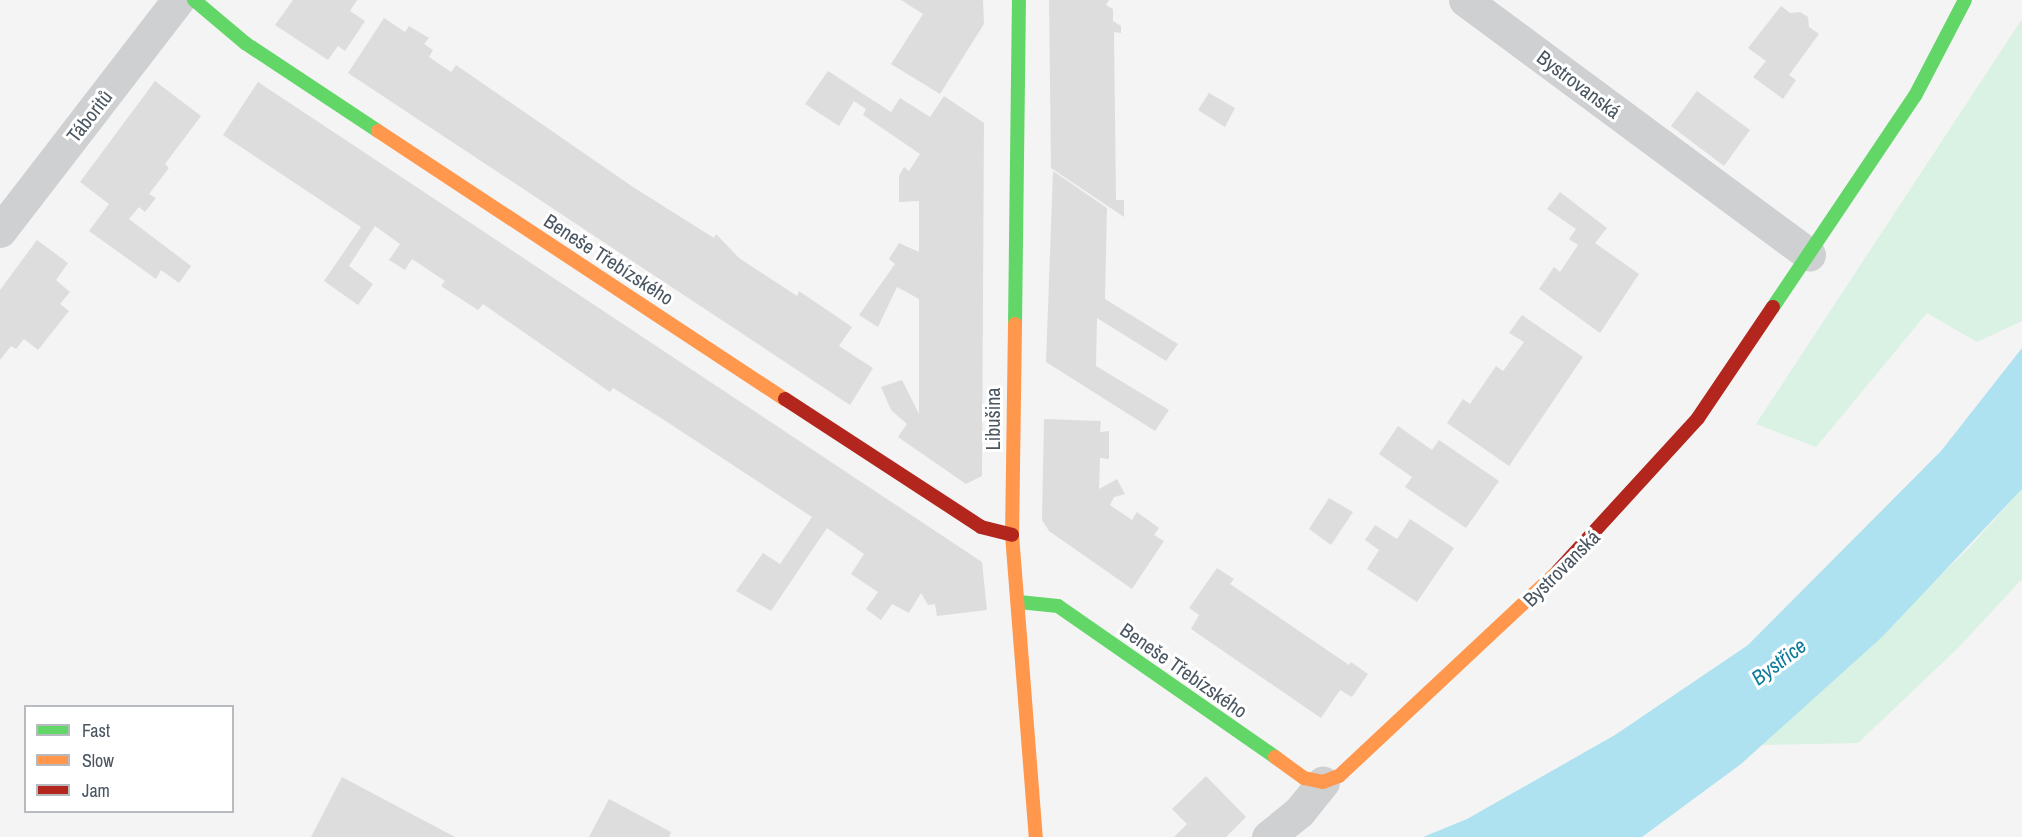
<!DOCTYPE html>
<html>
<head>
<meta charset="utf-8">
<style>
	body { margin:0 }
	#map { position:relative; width:2022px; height:837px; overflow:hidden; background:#f4f4f4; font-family:"Archivo Narrow",sans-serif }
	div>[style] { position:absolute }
	.green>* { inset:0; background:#d9f2e3 }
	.water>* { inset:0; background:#aee2f0 }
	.building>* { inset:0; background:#ddddde }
	.street>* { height:33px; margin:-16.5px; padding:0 16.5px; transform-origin:16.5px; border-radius:16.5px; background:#ced0d2 }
	.fast>* { height:14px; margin:-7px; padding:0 7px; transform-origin:7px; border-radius:7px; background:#63d668 }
	.slow>* { height:14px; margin:-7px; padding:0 7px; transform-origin:7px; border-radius:7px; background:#ff974d }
	.jam>* { height:14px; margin:-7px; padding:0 7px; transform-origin:7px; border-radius:7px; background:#b3261e }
	span { translate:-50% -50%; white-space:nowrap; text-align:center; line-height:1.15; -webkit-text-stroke:6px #fff; paint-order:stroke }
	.street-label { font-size:20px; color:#4a5661 }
	.water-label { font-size:21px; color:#0c7c9b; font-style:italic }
	.legend { position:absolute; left:24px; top:705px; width:210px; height:108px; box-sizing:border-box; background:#fff; border:2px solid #b7bbc0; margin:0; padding:8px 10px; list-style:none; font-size:18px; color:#4a5661 }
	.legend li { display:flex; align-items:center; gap:12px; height:30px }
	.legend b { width:30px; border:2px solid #b7bbc0 }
</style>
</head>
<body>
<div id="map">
	<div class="green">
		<div style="clip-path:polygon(2022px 19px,2022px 321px,1977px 342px,1927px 313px,1816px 447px,1756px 424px)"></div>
		<div style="clip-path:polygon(2022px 489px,2022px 579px,1959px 647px,1858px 743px,1761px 745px,1968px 549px)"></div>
	</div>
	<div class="water">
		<div style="clip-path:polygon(2022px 348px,2022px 489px,1882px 637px,1741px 764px,1642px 837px,1423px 837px,1467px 819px,1615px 735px,1748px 645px,1941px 451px)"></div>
	</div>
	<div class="building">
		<div style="clip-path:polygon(293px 0,357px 0,350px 11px,365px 21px,345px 51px,338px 46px,328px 60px,275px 25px)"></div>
		<div style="clip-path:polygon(901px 0,983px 0,984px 24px,940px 94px,891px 64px,923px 14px)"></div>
		<div style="clip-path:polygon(1049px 0,1109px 0,1106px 5px,1113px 9px,1113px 21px,1121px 26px,1121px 33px,1114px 32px,1116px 200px,1124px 200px,1124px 217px,1051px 168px)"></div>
		<div style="clip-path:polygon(1781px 6px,1790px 13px,1800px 12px,1808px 17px,1809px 27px,1819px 34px,1789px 75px,1796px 80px,1783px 99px,1753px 77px,1766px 61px,1748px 48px)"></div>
		<div style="clip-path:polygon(384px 18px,405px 32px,409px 26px,429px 38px,424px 44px,433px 50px,429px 57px,451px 72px,456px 65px,633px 187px,714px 238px,716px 234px,739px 258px,797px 296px,799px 291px,852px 327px,839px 346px,873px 368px,850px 405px,348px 73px)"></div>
		<div style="clip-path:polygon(828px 71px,891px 112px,900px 98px,930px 117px,944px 96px,984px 123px,982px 476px,966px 484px,898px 437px,907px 424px,891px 410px,881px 387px,902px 380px,919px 414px,919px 299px,897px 287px,878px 327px,859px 315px,895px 264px,889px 259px,899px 243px,919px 252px,919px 201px,899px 202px,899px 176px,904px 167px,909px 171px,920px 154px,863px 115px,866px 109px,854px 101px,839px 126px,805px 104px)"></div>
		<div style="clip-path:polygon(155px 81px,201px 116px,165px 164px,169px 168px,149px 194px,156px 198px,145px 212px,139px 207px,129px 219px,191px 266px,179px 283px,161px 270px,156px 279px,89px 231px,109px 204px,80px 182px)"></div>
		<div style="clip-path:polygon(258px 82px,982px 562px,987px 610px,937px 616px,935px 604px,928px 605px,921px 593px,909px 613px,892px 604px,881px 620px,866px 609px,878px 592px,851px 574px,864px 554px,827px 528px,771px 611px,736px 591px,763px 553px,780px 564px,812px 517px,661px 418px,613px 388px,610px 392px,483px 304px,478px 310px,441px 286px,445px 281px,412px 259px,405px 270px,389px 260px,400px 244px,375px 226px,349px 266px,373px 284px,358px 305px,324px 281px,361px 227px,223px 135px)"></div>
		<div style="clip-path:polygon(1697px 91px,1750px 130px,1724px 166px,1671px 126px)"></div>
		<div style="clip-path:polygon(1209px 93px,1235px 108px,1225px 127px,1198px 110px)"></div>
		<div style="clip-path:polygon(1053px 171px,1107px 208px,1105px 299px,1178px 344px,1166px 361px,1097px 318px,1096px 366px,1169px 410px,1155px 431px,1046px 362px)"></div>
		<div style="clip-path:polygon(1560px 192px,1607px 228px,1595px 243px,1639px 274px,1600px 333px,1539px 289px,1554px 267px,1560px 272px,1578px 245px,1569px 239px,1576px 229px,1547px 209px)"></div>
		<div style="clip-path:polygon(37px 240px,68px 263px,56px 280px,70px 292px,60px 304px,69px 311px,38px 350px,24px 339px,16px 349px,11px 346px,0 360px,0 290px)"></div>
		<div style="clip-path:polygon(1522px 315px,1583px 357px,1509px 466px,1447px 423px,1463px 399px,1470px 404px,1496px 366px,1503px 371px,1524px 342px,1509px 333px)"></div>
		<div style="clip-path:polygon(1044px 419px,1101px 421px,1100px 432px,1109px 431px,1109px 459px,1100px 458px,1099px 489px,1117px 479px,1125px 494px,1114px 497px,1110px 505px,1132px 520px,1137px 512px,1159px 528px,1154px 535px,1164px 541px,1132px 589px,1049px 531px,1042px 520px)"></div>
		<div style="clip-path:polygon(1398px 426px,1432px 450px,1439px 440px,1499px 481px,1466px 528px,1405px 487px,1412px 477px,1379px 454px)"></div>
		<div style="clip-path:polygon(1329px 498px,1353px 512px,1331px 545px,1309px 529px)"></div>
		<div style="clip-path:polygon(1410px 519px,1454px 548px,1417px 602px,1367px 569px,1379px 550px,1365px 540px,1375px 525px,1397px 539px)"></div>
		<div style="clip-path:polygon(1217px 568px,1234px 579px,1230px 584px,1349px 665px,1351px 662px,1368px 674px,1352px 697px,1340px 690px,1321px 718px,1191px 629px,1199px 615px,1189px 608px)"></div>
		<div style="clip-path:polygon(1206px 776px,1246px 817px,1226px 837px,1174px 837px,1187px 824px,1172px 809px)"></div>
		<div style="clip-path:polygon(342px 777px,455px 837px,311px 837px)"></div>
		<div style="clip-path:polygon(609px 799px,671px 832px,669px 837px,589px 837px)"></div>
	</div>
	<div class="street">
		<div style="left:1465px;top:0;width:428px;rotate:36.5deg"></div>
		<div style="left:0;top:231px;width:292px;rotate:-52.4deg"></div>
		<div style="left:1268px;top:837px;width:40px;rotate:-39deg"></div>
		<div style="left:1299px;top:812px;width:38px;rotate:-51deg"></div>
	</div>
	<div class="fast">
		<div style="left:194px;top:0;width:67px;rotate:40.1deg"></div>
		<div style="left:245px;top:43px;width:159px;rotate:33.5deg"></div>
		<div style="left:1773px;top:307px;width:254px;rotate:-56.1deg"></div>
		<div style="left:1915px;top:96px;width:108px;rotate:-62.5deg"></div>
		<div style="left:1015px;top:324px;width:324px;rotate:-89.3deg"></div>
		<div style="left:1019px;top:602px;width:39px;rotate:6deg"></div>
		<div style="left:1058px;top:606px;width:264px;rotate:34.8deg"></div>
	</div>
	<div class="slow">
		<div style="left:378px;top:131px;width:487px;rotate:33.4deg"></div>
		<div style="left:1015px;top:324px;width:211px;rotate:90.8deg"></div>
		<div style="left:1012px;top:535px;width:303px;rotate:85.5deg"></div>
		<div style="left:1275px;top:757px;width:36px;rotate:36deg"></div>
		<div style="left:1304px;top:778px;width:19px;rotate:12deg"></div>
		<div style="left:1323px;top:782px;width:17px;rotate:-21deg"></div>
		<div style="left:1339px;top:776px;width:300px;rotate:-43.1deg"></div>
	</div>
	<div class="jam">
		<div style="left:785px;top:399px;width:234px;rotate:33.1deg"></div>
		<div style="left:981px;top:527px;width:32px;rotate:14deg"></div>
		<div style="left:1558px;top:571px;width:207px;rotate:-47.5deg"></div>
		<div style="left:1698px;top:418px;width:134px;rotate:-56deg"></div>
	</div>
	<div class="street-label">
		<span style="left:1579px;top:84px;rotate:37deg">Bystrovanská</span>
		<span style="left:89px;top:116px;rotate:-52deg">Táboritů</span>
		<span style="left:609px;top:259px;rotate:33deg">Beneše Třebízského</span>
		<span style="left:992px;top:419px;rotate:-90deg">Libušina</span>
		<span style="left:1561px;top:568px;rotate:-45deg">Bystrovanská</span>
		<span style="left:1184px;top:670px;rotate:35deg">Beneše Třebízského</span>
	</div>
	<div class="water-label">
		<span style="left:1779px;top:662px;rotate:-37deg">Bystřice</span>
	</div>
	<ul class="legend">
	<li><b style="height:8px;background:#63d668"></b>Fast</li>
	<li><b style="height:8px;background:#ff974d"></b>Slow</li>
	<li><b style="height:8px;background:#b3261e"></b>Jam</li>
	</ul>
</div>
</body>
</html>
